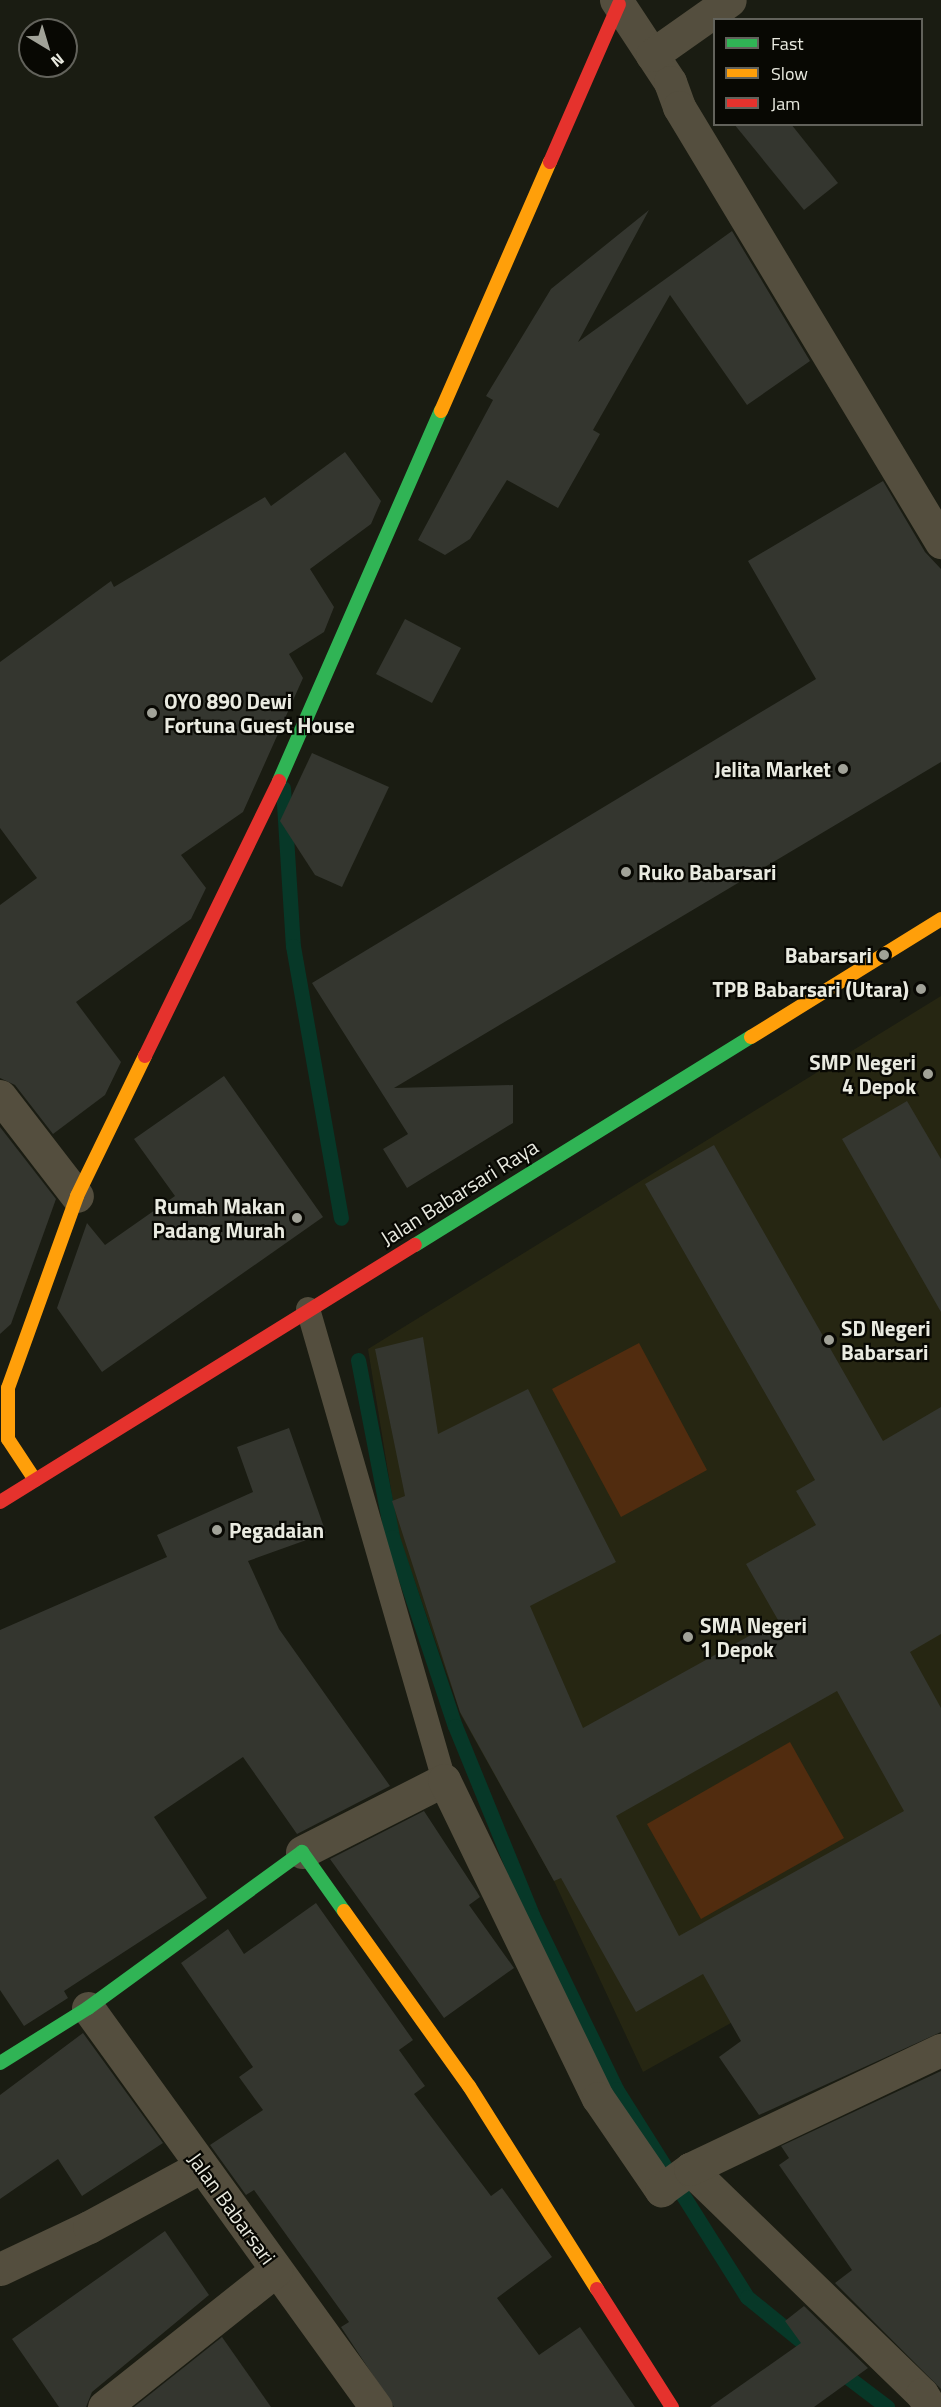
<!DOCTYPE html>
<html>
<head>
<meta charset="utf-8">
<style>
	body { margin:0 }
	#map { position:relative; width:941px; height:2407px; overflow:hidden; background:#1a1c12; font-family:"Titillium Web",sans-serif }
	div>[style] { position:absolute }
	.built>* { inset:0; background:#262612 }
	.green>* { inset:0; background:#512c0f }
	.stream>* { height:15px; margin:-7.5px; padding:0 7.5px; transform-origin:7.5px; border-radius:7.5px; background:#073828 }
	.building>* { inset:0; background:#34362f }
	.lane>* { height:24px; margin:-12px; padding:0 12px; transform-origin:12px; border-radius:12px; background:#544e3e }
	.street>* { height:33px; margin:-16.5px; padding:0 16.5px; transform-origin:16.5px; border-radius:16.5px; background:#544e3e }
	.fast>* { height:14px; margin:-7px; padding:0 7px; transform-origin:7px; border-radius:7px; background:#30b455 }
	.slow>* { height:14px; margin:-7px; padding:0 7px; transform-origin:7px; border-radius:7px; background:#ff9f0a }
	.jam>* { height:14px; margin:-7px; padding:0 7px; transform-origin:7px; border-radius:7px; background:#e5322d }
	.dots>* { width:16px; height:16px; translate:-50% -50%; box-sizing:border-box; border:3px solid #080803; border-radius:50% }
	span { translate:-50% -50%; white-space:nowrap; text-align:center; line-height:1.15; -webkit-text-stroke:4.5px #080803; paint-order:stroke }
	.poi-label { font-size:21px; color:#e9eae0; font-weight:700 }
	.left { translate:0 -50%; text-align:left }
	.right { translate:-100% -50%; text-align:right }
	.street-label { font-size:21px; color:#e9eae0 }
	.legend { position:absolute; left:713px; top:18px; width:210px; height:108px; box-sizing:border-box; background:#080803; border:2px solid #62625b; margin:0; padding:8px 10px; list-style:none; font-size:18px; color:#e9eae0 }
	.legend li { display:flex; align-items:center; gap:12px; height:30px }
	.legend b { width:30px; border:2px solid #62625b }
	.north { position:absolute; left:18px; top:18px; width:60px; height:60px; box-sizing:border-box; background:#080803; border:2px solid #62625b; border-radius:50%; rotate:142deg; font-size:16px; font-weight:700; line-height:24px; text-align:center; color:#e9eae0 }
	.north::after { content:''; display:block; margin:auto; width:21px; height:27px; background:#a1a298; clip-path:polygon(50% 0,100% 100%,50% 72%,0 100%) }
</style>
</head>
<body>
<div id="map">
	<div class="built">
		<div style="clip-path:polygon(941px 996px,941px 1906px,643px 2072px,554px 1881px,461px 1715px,398px 1533px,368px 1349px)"></div>
	</div>
	<div class="green">
		<div style="clip-path:polygon(639px 1343px,707px 1470px,621px 1517px,552px 1389px)"></div>
		<div style="clip-path:polygon(790px 1742px,844px 1838px,701px 1919px,647px 1824px)"></div>
	</div>
	<div class="stream">
		<div style="left:283px;top:788px;width:158px;rotate:86.4deg"></div>
		<div style="left:293px;top:946px;width:276px;rotate:80deg"></div>
		<div style="left:358px;top:1360px;width:180px;rotate:79.1deg"></div>
		<div style="left:392px;top:1537px;width:199px;rotate:71.6deg"></div>
		<div style="left:455px;top:1726px;width:204px;rotate:67.8deg"></div>
		<div style="left:532px;top:1915px;width:193px;rotate:64.2deg"></div>
		<div style="left:616px;top:2089px;width:246px;rotate:57.8deg"></div>
		<div style="left:747px;top:2297px;width:82px;rotate:39.1deg"></div>
		<div style="left:837px;top:2369px;width:63px;rotate:37.2deg"></div>
	</div>
	<div class="building">
		<div style="clip-path:polygon(734px 124px,791px 124px,838px 183px,804px 210px)"></div>
		<div style="clip-path:polygon(649px 210px,578px 342px,732px 231px,810px 361px,747px 405px,670px 295px,593px 430px,600px 434px,558px 508px,507px 480px,470px 539px,445px 555px,418px 540px,493px 400px,486px 396px,551px 289px)"></div>
		<div style="clip-path:polygon(345px 452px,381px 501px,371px 524px,310px 569px,334px 607px,324px 632px,289px 654px,303px 678px,243px 812px,181px 855px,206px 888px,191px 919px,76px 1002px,121px 1062px,105px 1095px,53px 1134px,15px 1085px,0 1078px,0 905px,37px 878px,0 828px,0 662px,111px 581px,114px 587px,265px 497px,271px 506px)"></div>
		<div style="clip-path:polygon(883px 481px,925px 552px,941px 569px,941px 762px,394px 1088px,513px 1085px,513px 1123px,407px 1188px,383px 1149px,408px 1134px,312px 983px,816px 679px,748px 561px)"></div>
		<div style="clip-path:polygon(405px 619px,461px 648px,432px 703px,376px 674px)"></div>
		<div style="clip-path:polygon(312px 753px,389px 787px,342px 887px,315px 875px,280px 821px)"></div>
		<div style="clip-path:polygon(224px 1076px,323px 1217px,102px 1372px,57px 1308px,87px 1223px,105px 1245px,175px 1196px,134px 1139px)"></div>
		<div style="clip-path:polygon(907px 1101px,941px 1159px,941px 1312px,842px 1139px)"></div>
		<div style="clip-path:polygon(0 1127px,56px 1199px,11px 1324px,0 1334px)"></div>
		<div style="clip-path:polygon(evenodd,714px 1145px,883px 1441px,941px 1407px,941px 1634px,910px 1652px,941px 1708px,941px 2032px,759px 2115px,719px 2057px,741px 2041px,703px 1974px,636px 2012px,561px 1878px,554px 1881px,460px 1712px,392px 1501px,405px 1496px,375px 1349px,423px 1337px,438px 1434px,528px 1389px,616px 1562px,530px 1606px,583px 1728px,778px 1620px,746px 1564px,816px 1525px,796px 1491px,815px 1480px,645px 1184px,714px 1145px,837px 1691px,904px 1811px,679px 1936px,616px 1816px,837px 1691px)"></div>
		<div style="clip-path:polygon(289px 1428px,326px 1533px,248px 1561px,279px 1629px,390px 1786px,297px 1834px,243px 1757px,154px 1817px,207px 1898px,64px 1991px,68px 1998px,24px 2026px,0 1990px,0 1630px,167px 1557px,157px 1535px,253px 1492px,237px 1447px)"></div>
		<div style="clip-path:polygon(424px 1811px,477px 1892px,480px 1897px,469px 1905px,514px 1968px,444px 2018px,330px 1859px)"></div>
		<div style="clip-path:polygon(316px 1903px,413px 2040px,399px 2050px,425px 2086px,414px 2094px,491px 2196px,502px 2188px,552px 2257px,497px 2298px,539px 2355px,580px 2327px,635px 2407px,394px 2407px,341px 2327px,349px 2322px,254px 2190px,246px 2195px,210px 2145px,263px 2110px,239px 2077px,253px 2067px,181px 1963px,228px 1929px,244px 1954px)"></div>
		<div style="clip-path:polygon(83px 2033px,163px 2143px,82px 2196px,58px 2159px,0 2199px,0 2095px)"></div>
		<div style="clip-path:polygon(941px 2071px,941px 2389px,835px 2283px,852px 2270px,779px 2165px,789px 2158px,781px 2146px)"></div>
		<div style="clip-path:polygon(165px 2231px,209px 2295px,92px 2392px,86px 2407px,59px 2407px,12px 2339px)"></div>
		<div style="clip-path:polygon(804px 2306px,868px 2368px,814px 2407px,710px 2407px,801px 2343px,785px 2321px)"></div>
		<div style="clip-path:polygon(222px 2337px,271px 2407px,134px 2407px)"></div>
	</div>
	<div class="lane">
		<div style="left:308px;top:1309px;width:490px;rotate:73.9deg"></div>
	</div>
	<div class="street">
		<div style="left:616px;top:0;width:98px;rotate:56.6deg"></div>
		<div style="left:670px;top:82px;width:27px;rotate:70deg"></div>
		<div style="left:679px;top:107px;width:508px;rotate:58.94deg"></div>
		<div style="left:652px;top:55px;width:95px;rotate:-35.2deg"></div>
		<div style="left:0;top:1096px;width:126px;rotate:52.4deg"></div>
		<div style="left:302px;top:1852px;width:159px;rotate:-26.9deg"></div>
		<div style="left:444px;top:1780px;width:353px;rotate:64.2deg"></div>
		<div style="left:598px;top:2098px;width:112px;rotate:55.6deg"></div>
		<div style="left:661px;top:2190px;width:36px;rotate:-36deg"></div>
		<div style="left:690px;top:2169px;width:323px;rotate:44.1deg"></div>
		<div style="left:922px;top:2394px;width:15px;rotate:58deg"></div>
		<div style="left:88px;top:2008px;width:492px;rotate:54.2deg"></div>
		<div style="left:690px;top:2169px;width:278px;rotate:-25.4deg"></div>
		<div style="left:0;top:2269px;width:98px;rotate:-25.3deg"></div>
		<div style="left:89px;top:2227px;width:128px;rotate:-28.4deg"></div>
		<div style="left:104px;top:2407px;width:220px;rotate:-38.5deg"></div>
	</div>
	<div class="fast">
		<div style="left:279px;top:781px;width:404px;rotate:-66.4deg"></div>
		<div style="left:415px;top:1245px;width:395px;rotate:-31.8deg"></div>
		<div style="left:0;top:2063px;width:104px;rotate:-32deg"></div>
		<div style="left:88px;top:2008px;width:265px;rotate:-36.1deg"></div>
		<div style="left:302px;top:1852px;width:72px;rotate:54.6deg"></div>
	</div>
	<div class="slow">
		<div style="left:441px;top:411px;width:272px;rotate:-66.4deg"></div>
		<div style="left:751px;top:1037px;width:224px;rotate:-31.8deg"></div>
		<div style="left:35px;top:1480px;width:49px;rotate:-123.4deg"></div>
		<div style="left:8px;top:1439px;width:51px;rotate:-90deg"></div>
		<div style="left:8px;top:1388px;width:204px;rotate:-70.2deg"></div>
		<div style="left:77px;top:1196px;width:156px;rotate:-64.1deg"></div>
		<div style="left:344px;top:1911px;width:215px;rotate:54.5deg"></div>
		<div style="left:469px;top:2086px;width:240px;rotate:57.8deg"></div>
	</div>
	<div class="jam">
		<div style="left:550px;top:162px;width:172px;rotate:-66.4deg"></div>
		<div style="left:145px;top:1056px;width:306px;rotate:-64deg"></div>
		<div style="left:0;top:1502px;width:488px;rotate:-31.8deg"></div>
		<div style="left:597px;top:2289px;width:140px;rotate:57.6deg"></div>
	</div>
	<div class="dots">
		<div style="left:152px;top:713px;background:#a1a298"></div>
		<div style="left:843px;top:769px;background:#a1a298"></div>
		<div style="left:626px;top:872px;background:#a1a298"></div>
		<div style="left:884px;top:955px;background:#a1a298"></div>
		<div style="left:921px;top:989px;background:#a1a298"></div>
		<div style="left:928px;top:1074px;background:#a1a298"></div>
		<div style="left:297px;top:1218px;background:#a1a298"></div>
		<div style="left:829px;top:1340px;background:#a1a298"></div>
		<div style="left:217px;top:1530px;background:#a1a298"></div>
		<div style="left:688px;top:1637px;background:#a1a298"></div>
	</div>
	<div class="poi-label">
		<span class="left" style="left:164px;top:713px">OYO 890 Dewi<br>Fortuna Guest House</span>
		<span class="right" style="left:831px;top:769px">Jelita Market</span>
		<span class="left" style="left:638px;top:872px">Ruko Babarsari</span>
		<span class="right" style="left:872px;top:955px">Babarsari</span>
		<span class="right" style="left:909px;top:989px">TPB Babarsari (Utara)</span>
		<span class="right" style="left:916px;top:1074px">SMP Negeri<br>4 Depok</span>
		<span class="right" style="left:285px;top:1218px">Rumah Makan<br>Padang Murah</span>
		<span class="left" style="left:841px;top:1340px">SD Negeri<br>Babarsari</span>
		<span class="left" style="left:229px;top:1530px">Pegadaian</span>
		<span class="left" style="left:700px;top:1637px">SMA Negeri<br>1 Depok</span>
	</div>
	<div class="street-label">
		<span style="left:459px;top:1192px;rotate:-32deg">Jalan Babarsari Raya</span>
		<span style="left:232px;top:2208px;rotate:54deg">Jalan Babarsari</span>
	</div>
	<ul class="legend">
	<li><b style="height:8px;background:#30b455"></b>Fast</li>
	<li><b style="height:8px;background:#ff9f0a"></b>Slow</li>
	<li><b style="height:8px;background:#e5322d"></b>Jam</li>
	</ul>
	<div class="north">N</div>
</div>
</body>
</html>
